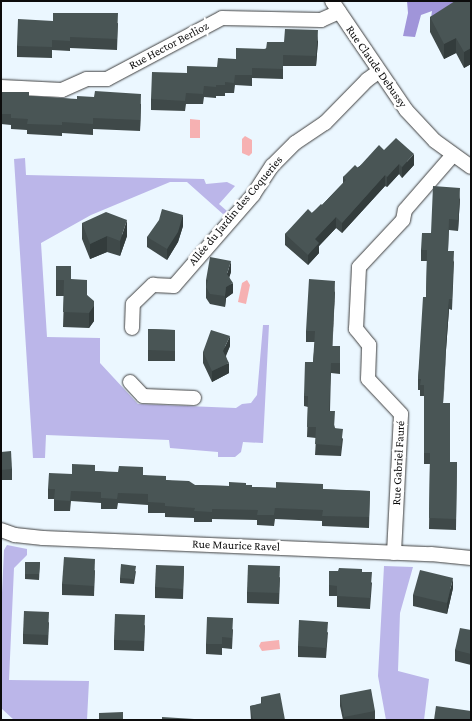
<!DOCTYPE html>
<html>
<head>
<meta charset="utf-8">
<style>
	body { margin:0 }
	#map { position:relative; width:472px; height:721px; overflow:hidden; background:#ebf7ff; font-family:"Crimson Pro",serif }
	div>[style] { position:absolute }
	.green>* { inset:0; background:#bbb6e9 }
	.forest>* { inset:0; background:#a095d9 }
	.water>* { inset:0; background:#f6b1b2 }
	.roads { filter:drop-shadow(0 0 1px #3f3f3f) drop-shadow(0 0 1px #3f3f3f) }
	.minor>* { height:14px; margin:-7px; padding:0 7px; transform-origin:7px; border-radius:7px; background:#fff }
	.wall>* { inset:0; background:#3f4949 }
	.shaded-wall>* { inset:0; background:#333c3c }
	.building>* { inset:0; background:#495555 }
	span { translate:-50% -50%; white-space:nowrap; text-align:center; line-height:1.15; -webkit-text-stroke:5px #fff; paint-order:stroke }
	.street-label { font-size:12px; color:#0c0c0c }
	.frame { position:absolute; inset:0; border:2px solid #0c0c0c; pointer-events:none }
</style>
</head>
<body>
<div id="map">
	<div class="green">
		<div style="clip-path:polygon(25px 158px,26px 175px,204px 179px,206px 184px,227px 182px,235px 186px,219px 204px,227px 211px,224px 215px,187px 182px,170px 182px,91px 215px,41px 243px,47px 337px,100px 338px,100px 363px,138px 404px,236px 408px,242px 404px,251px 403px,257px 395px,263px 325px,269px 325px,263px 443px,243px 442px,241px 452px,235px 457px,218px 457px,218px 452px,170px 448px,169px 440px,46px 435px,45px 458px,33px 458px,14px 159px)"></div>
		<div style="clip-path:polygon(7px 545px,27px 549px,27px 555px,14px 568px,9px 680px,89px 681px,87px 720px,14px 720px,1px 708px,1px 614px,4px 550px)"></div>
		<div style="clip-path:polygon(384px 566px,413px 567px,400px 613px,398px 671px,429px 679px,424px 720px,386px 720px,378px 676px)"></div>
	</div>
	<div class="forest">
		<div style="clip-path:polygon(407px 1px,459px 1px,430px 24px,432px 11px,421px 15px,415px 37px,403px 36px,408px 13px)"></div>
	</div>
	<div class="water">
		<div style="clip-path:polygon(190px 119px,200px 120px,200px 138px,190px 138px)"></div>
		<div style="clip-path:polygon(245px 136px,252px 140px,252px 153px,249px 156px,242px 153px,242px 139px)"></div>
		<div style="clip-path:polygon(247px 280px,250px 285px,246px 304px,238px 302px,242px 283px)"></div>
		<div style="clip-path:polygon(279px 640px,280px 649px,262px 651px,259px 646px,261px 642px)"></div>
	</div>
	<div class="roads">
		<div class="minor">
			<div style="left:332px;top:1px;width:132px;rotate:55.8deg"></div>
			<div style="left:406px;top:110px;width:42px;rotate:46.9deg"></div>
			<div style="left:435px;top:141px;width:44px;rotate:35.8deg"></div>
			<div style="left:1px;top:87px;width:61px;rotate:2.8deg"></div>
			<div style="left:62px;top:90px;width:27px;rotate:-24deg"></div>
			<div style="left:87px;top:79px;width:20px"></div>
			<div style="left:107px;top:79px;width:130px;rotate:-27.9deg"></div>
			<div style="left:222px;top:18px;width:99px;rotate:1.2deg"></div>
			<div style="left:321px;top:20px;width:20px;rotate:-24deg"></div>
			<div style="left:132px;top:328px;width:24px;rotate:-88deg"></div>
			<div style="left:133px;top:304px;width:28px;rotate:-44deg"></div>
			<div style="left:153px;top:285px;width:21px;rotate:3deg"></div>
			<div style="left:174px;top:286px;width:121px;rotate:-49deg"></div>
			<div style="left:253px;top:195px;width:35px;rotate:-57deg"></div>
			<div style="left:272px;top:166px;width:33px;rotate:-45deg"></div>
			<div style="left:295px;top:143px;width:36px;rotate:-34deg"></div>
			<div style="left:325px;top:123px;width:60px;rotate:-45.7deg"></div>
			<div style="left:367px;top:80px;width:14px;rotate:-36deg"></div>
			<div style="left:130px;top:382px;width:19px;rotate:47deg"></div>
			<div style="left:143px;top:396px;width:51px;rotate:2.2deg"></div>
			<div style="left:1px;top:530px;width:15px;rotate:20deg"></div>
			<div style="left:15px;top:535px;width:28px;rotate:6deg"></div>
			<div style="left:43px;top:538px;width:388px;rotate:2.4deg"></div>
			<div style="left:431px;top:554px;width:40px;rotate:5.7deg"></div>
			<div style="left:394px;top:553px;width:139px;rotate:-87.1deg"></div>
			<div style="left:401px;top:414px;width:48px;rotate:-133.3deg"></div>
			<div style="left:368px;top:379px;width:34px;rotate:-88deg"></div>
			<div style="left:369px;top:345px;width:21px;rotate:-129deg"></div>
			<div style="left:356px;top:329px;width:62px;rotate:-87.2deg"></div>
			<div style="left:359px;top:267px;width:64px;rotate:-46.9deg"></div>
			<div style="left:403px;top:220px;width:10px;rotate:-79deg"></div>
			<div style="left:405px;top:210px;width:73px;rotate:-48.9deg"></div>
		</div>
	</div>
	<div class="wall">
		<div style="clip-path:polygon(471px 1px,471px 64px,464px 68px,456px 53px,444px 59px,430px 32px,430px 17px)"></div>
		<div style="clip-path:polygon(118px 23px,117px 50px,70px 48px,70px 51px,52px 50px,52px 58px,17px 57px,17px 46px)"></div>
		<div style="clip-path:polygon(318px 41px,316px 66px,283px 66px,283px 79px,252px 78px,252px 86px,235px 85px,234px 93px,225px 93px,225px 96px,216px 96px,216px 98px,204px 97px,203px 104px,186px 104px,185px 111px,151px 110px,151px 99px,187px 73px,217px 67px,236px 59px,284px 42px)"></div>
		<div style="clip-path:polygon(1px 92px,29px 96px,141px 104px,140px 131px,93px 129px,93px 135px,62px 133px,62px 136px,27px 134px,27px 130px,11px 129px,11px 125px,1px 124px)"></div>
		<div style="clip-path:polygon(384px 150px,414px 165px,402px 178px,399px 174px,387px 187px,385px 186px,342px 233px,336px 228px,319px 246px,319px 253px,308px 265px,285px 245px,285px 234px,322px 205px,343px 183px,343px 177px)"></div>
		<div style="clip-path:polygon(460px 198px,458px 231px,449px 230px,448px 251px,454px 262px,452px 310px,449px 309px,446px 350px,443px 403px,450px 462px,457px 462px,456px 530px,429px 529px,430px 464px,424px 464px,424px 396px,420px 396px,420px 390px,418px 390px,418px 379px,426px 297px,427px 261px,421px 261px,421px 250px,431px 233px)"></div>
		<div style="clip-path:polygon(82px 223px,127px 236px,120px 256px,107px 252px,90px 259px,82px 239px)"></div>
		<div style="clip-path:polygon(183px 226px,178px 242px,167px 260px,147px 247px,147px 237px)"></div>
		<div style="clip-path:polygon(56px 266px,71px 279px,87px 295px,94px 316px,94px 321px,89px 328px,63px 327px,64px 296px,56px 296px)"></div>
		<div style="clip-path:polygon(231px 272px,229px 277px,233px 293px,226px 298px,225px 307px,210px 304px,206px 298px,206px 280px)"></div>
		<div style="clip-path:polygon(335px 291px,332px 346px,340px 357px,340px 374px,331px 373px,330px 411px,335px 428px,343px 439px,341px 456px,315px 455px,316px 438px,307px 437px,308px 407px,304px 406px,304px 396px,313px 362px,315px 342px,306px 342px,306px 331px)"></div>
		<div style="clip-path:polygon(148px 329px,175px 330px,175px 361px,148px 361px)"></div>
		<div style="clip-path:polygon(230px 346px,226px 356px,229px 373px,212px 382px,203px 363px,203px 352px)"></div>
		<div style="clip-path:polygon(1px 452px,12px 469px,12px 480px,1px 480px)"></div>
		<div style="clip-path:polygon(95px 471px,143px 475px,166px 480px,195px 485px,229px 486px,246px 485px,252px 487px,370px 491px,369px 528px,322px 526px,322px 521px,275px 519px,274px 526px,257px 525px,257px 520px,212px 519px,212px 522px,194px 522px,194px 518px,165px 517px,165px 513px,148px 513px,148px 505px,118px 503px,117px 509px,101px 509px,101px 503px,71px 501px,70px 511px,54px 511px,54px 499px,48px 499px,48px 489px)"></div>
		<div style="clip-path:polygon(25px 562px,40px 562px,39px 580px,25px 579px)"></div>
		<div style="clip-path:polygon(184px 566px,183px 599px,155px 598px,155px 587px)"></div>
		<div style="clip-path:polygon(95px 570px,94px 596px,62px 595px,62px 584px)"></div>
		<div style="clip-path:polygon(136px 571px,134px 584px,120px 583px,120px 578px)"></div>
		<div style="clip-path:polygon(329px 571px,362px 572px,372px 583px,370px 609px,337px 607px,337px 596px,329px 596px)"></div>
		<div style="clip-path:polygon(280px 577px,279px 604px,247px 603px,247px 592px)"></div>
		<div style="clip-path:polygon(453px 588px,447px 614px,413px 606px,413px 595px)"></div>
		<div style="clip-path:polygon(49px 622px,48px 645px,23px 644px,23px 634px)"></div>
		<div style="clip-path:polygon(145px 625px,144px 651px,114px 650px,114px 640px)"></div>
		<div style="clip-path:polygon(233px 629px,232px 649px,222px 648px,222px 655px,206px 654px,206px 644px)"></div>
		<div style="clip-path:polygon(471px 630px,471px 665px,455px 661px,455px 650px)"></div>
		<div style="clip-path:polygon(328px 632px,326px 658px,298px 657px,298px 646px)"></div>
		<div style="clip-path:polygon(340px 695px,375px 711px,375px 720px,343px 720px,340px 706px)"></div>
		<div style="clip-path:polygon(261px 697px,285px 720px,251px 720px,250px 706px,261px 704px)"></div>
	</div>
	<div class="shaded-wall">
		<div style="clip-path:polygon(318px 30px,318px 41px,316px 66px,316px 56px)"></div>
		<div style="clip-path:polygon(456px 38px,456px 53px,444px 59px,444px 44px)"></div>
		<div style="clip-path:polygon(471px 48px,471px 64px,464px 68px,464px 52px)"></div>
		<div style="clip-path:polygon(141px 94px,141px 104px,140px 131px,140px 120px)"></div>
		<div style="clip-path:polygon(414px 154px,414px 165px,402px 178px,402px 167px)"></div>
		<div style="clip-path:polygon(399px 164px,399px 174px,387px 187px,387px 177px)"></div>
		<div style="clip-path:polygon(385px 175px,385px 186px,342px 233px,342px 223px)"></div>
		<div style="clip-path:polygon(460px 188px,460px 198px,458px 231px,458px 220px)"></div>
		<div style="clip-path:polygon(183px 215px,183px 226px,178px 242px,167px 260px,167px 249px)"></div>
		<div style="clip-path:polygon(336px 217px,336px 228px,319px 246px,319px 253px,308px 265px,308px 255px,315px 239px)"></div>
		<div style="clip-path:polygon(127px 220px,127px 236px,120px 256px,120px 241px)"></div>
		<div style="clip-path:polygon(107px 236px,107px 252px,90px 259px,90px 244px)"></div>
		<div style="clip-path:polygon(231px 261px,231px 272px,227px 285px,227px 274px)"></div>
		<div style="clip-path:polygon(335px 281px,335px 291px,332px 357px,332px 346px)"></div>
		<div style="clip-path:polygon(233px 283px,233px 293px,226px 298px,225px 307px,225px 296px,226px 287px)"></div>
		<div style="clip-path:polygon(449px 299px,449px 309px,446px 350px,443px 414px,446px 339px)"></div>
		<div style="clip-path:polygon(94px 301px,94px 321px,89px 328px,89px 313px)"></div>
		<div style="clip-path:polygon(230px 336px,230px 346px,223px 361px,223px 351px)"></div>
		<div style="clip-path:polygon(229px 363px,229px 373px,212px 382px,212px 371px)"></div>
		<div style="clip-path:polygon(453px 578px,453px 588px,447px 614px,447px 603px)"></div>
	</div>
	<div class="building">
		<div style="clip-path:polygon(455px 1px,471px 1px,471px 48px,464px 52px,456px 38px,444px 44px,430px 17px)"></div>
		<div style="clip-path:polygon(53px 13px,118px 13px,117px 39px,70px 37px,70px 41px,52px 40px,52px 47px,17px 46px,18px 19px,53px 21px)"></div>
		<div style="clip-path:polygon(285px 29px,318px 30px,316px 56px,283px 55px,283px 69px,252px 68px,252px 75px,235px 75px,234px 83px,225px 82px,225px 85px,216px 85px,216px 87px,204px 86px,203px 94px,186px 93px,185px 101px,151px 99px,152px 72px,187px 73px,187px 66px,217px 67px,218px 58px,236px 59px,236px 48px,266px 49px,267px 42px,284px 42px)"></div>
		<div style="clip-path:polygon(95px 91px,141px 94px,140px 120px,93px 118px,93px 124px,62px 122px,62px 125px,27px 124px,28px 119px,11px 118px,11px 114px,1px 114px,1px 92px,29px 92px,29px 96px,77px 99px,77px 96px,94px 97px)"></div>
		<div style="clip-path:polygon(396px 138px,414px 154px,402px 167px,399px 164px,387px 177px,385px 175px,342px 223px,336px 217px,315px 239px,319px 243px,308px 255px,285px 234px,308px 209px,312px 213px,321px 204px,322px 205px,346px 180px,343px 177px,355px 165px,358px 168px,379px 145px,384px 150px)"></div>
		<div style="clip-path:polygon(433px 186px,460px 188px,458px 220px,449px 219px,448px 251px,454px 251px,452px 299px,449px 299px,446px 339px,443px 403px,450px 403px,450px 462px,457px 462px,456px 519px,429px 518px,430px 453px,424px 453px,424px 385px,420px 385px,421px 379px,418px 379px,423px 297px,426px 297px,427px 250px,421px 250px,422px 233px,431px 233px)"></div>
		<div style="clip-path:polygon(162px 209px,183px 215px,178px 232px,167px 249px,147px 237px,159px 220px)"></div>
		<div style="clip-path:polygon(106px 212px,127px 220px,120px 241px,107px 236px,90px 244px,82px 223px)"></div>
		<div style="clip-path:polygon(210px 257px,231px 261px,227px 274px,233px 283px,226px 287px,225px 296px,210px 294px,206px 287px,208px 280px,206px 280px)"></div>
		<div style="clip-path:polygon(56px 266px,71px 266px,71px 279px,87px 280px,87px 295px,94px 301px,94px 306px,89px 313px,63px 312px,64px 280px,56px 280px)"></div>
		<div style="clip-path:polygon(309px 279px,335px 281px,332px 346px,340px 346px,340px 363px,331px 363px,329px 411px,335px 411px,334px 428px,343px 429px,341px 446px,315px 444px,316px 427px,307px 427px,308px 396px,304px 396px,305px 362px,313px 362px,315px 331px,306px 331px)"></div>
		<div style="clip-path:polygon(148px 329px,175px 330px,175px 351px,148px 350px)"></div>
		<div style="clip-path:polygon(211px 330px,230px 336px,223px 351px,229px 363px,212px 371px,203px 352px)"></div>
		<div style="clip-path:polygon(11px 451px,12px 469px,1px 470px,1px 452px)"></div>
		<div style="clip-path:polygon(72px 464px,95px 465px,95px 471px,118px 472px,119px 466px,143px 467px,143px 475px,166px 476px,166px 480px,189px 481px,195px 485px,229px 486px,229px 482px,246px 483px,246px 485px,252px 485px,252px 487px,276px 488px,276px 482px,323px 484px,323px 489px,370px 491px,369px 517px,322px 516px,323px 510px,275px 508px,274px 515px,257px 515px,258px 510px,212px 509px,212px 512px,194px 511px,195px 508px,165px 506px,165px 503px,148px 502px,148px 494px,118px 493px,117px 499px,101px 498px,101px 492px,71px 491px,70px 501px,54px 500px,55px 489px,48px 489px,49px 473px,72px 474px)"></div>
		<div style="clip-path:polygon(64px 557px,95px 559px,94px 586px,62px 584px)"></div>
		<div style="clip-path:polygon(25px 562px,40px 562px,39px 574px,25px 574px)"></div>
		<div style="clip-path:polygon(121px 564px,136px 566px,134px 579px,120px 578px)"></div>
		<div style="clip-path:polygon(156px 565px,184px 566px,183px 589px,155px 587px)"></div>
		<div style="clip-path:polygon(248px 565px,280px 566px,279px 593px,247px 592px)"></div>
		<div style="clip-path:polygon(339px 568px,362px 569px,362px 572px,372px 572px,370px 598px,337px 596px,337px 586px,329px 585px,329px 571px,338px 571px)"></div>
		<div style="clip-path:polygon(420px 570px,453px 578px,447px 603px,413px 595px)"></div>
		<div style="clip-path:polygon(24px 611px,49px 612px,48px 635px,23px 634px)"></div>
		<div style="clip-path:polygon(115px 614px,145px 615px,144px 641px,114px 640px)"></div>
		<div style="clip-path:polygon(207px 617px,233px 618px,232px 638px,222px 637px,222px 644px,206px 644px)"></div>
		<div style="clip-path:polygon(299px 620px,328px 622px,326px 648px,298px 646px)"></div>
		<div style="clip-path:polygon(460px 628px,471px 630px,471px 654px,455px 650px)"></div>
		<div style="clip-path:polygon(371px 689px,375px 711px,344px 717px,340px 695px)"></div>
		<div style="clip-path:polygon(280px 693px,285px 720px,253px 720px,250px 706px,262px 703px,261px 697px)"></div>
		<div style="clip-path:polygon(436px 706px,471px 711px,471px 720px,434px 720px)"></div>
		<div style="clip-path:polygon(123px 712px,123px 720px,99px 720px,99px 713px)"></div>
		<div style="clip-path:polygon(162px 717px,194px 719px,194px 720px,162px 720px)"></div>
	</div>
	<div class="street-label">
		<span style="left:169px;top:46px;rotate:-28deg">Rue Hector Berlioz</span>
		<span style="left:376px;top:67px;rotate:55deg">Rue Claude Debussy</span>
		<span style="left:236px;top:211px;rotate:-50deg">Allée du Jardin des Coqueries</span>
		<span style="left:399px;top:463px;rotate:-87deg">Rue Gabriel Fauré</span>
		<span style="left:236px;top:546px;rotate:2deg">Rue Maurice Ravel</span>
	</div>
	<div class="frame"></div>
</div>
</body>
</html>
